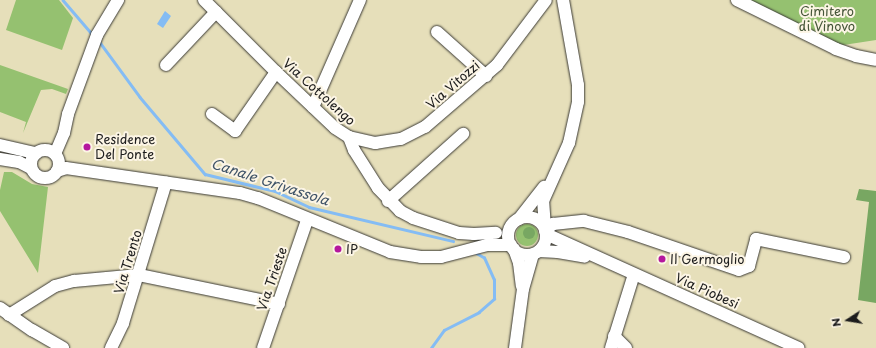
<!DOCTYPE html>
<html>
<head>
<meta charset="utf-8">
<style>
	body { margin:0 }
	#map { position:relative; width:876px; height:348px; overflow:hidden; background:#e6dfba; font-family:"Playpen Sans",sans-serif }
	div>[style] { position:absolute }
	.green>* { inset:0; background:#95c170 }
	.round { border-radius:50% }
	.forest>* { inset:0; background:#78a762 }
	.water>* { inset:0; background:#84bcf4 }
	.stream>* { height:2.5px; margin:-1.25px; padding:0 1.25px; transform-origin:1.25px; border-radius:1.25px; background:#84bcf4 }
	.roads { filter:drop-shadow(0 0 1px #3a3934) drop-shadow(0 0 1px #3a3934) }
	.minor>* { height:12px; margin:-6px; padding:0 6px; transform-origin:6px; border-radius:6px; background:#fff }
	.minor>.ring { margin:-6px; padding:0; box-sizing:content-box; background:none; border:12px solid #fff; border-radius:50% }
	.dots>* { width:11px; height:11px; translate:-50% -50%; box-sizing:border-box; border:2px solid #fcf5e5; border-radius:50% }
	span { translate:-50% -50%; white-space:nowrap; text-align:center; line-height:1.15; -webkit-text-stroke:4px #fcf5e5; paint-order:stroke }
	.park-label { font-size:13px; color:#465639 }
	.street-label { font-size:13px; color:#1c1c1c }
	.poi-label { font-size:13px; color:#1c1c1c }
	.left { translate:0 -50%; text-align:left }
	.water-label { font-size:14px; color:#405468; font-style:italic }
	.north { position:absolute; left:828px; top:300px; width:40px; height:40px; -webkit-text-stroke:3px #fcf5e5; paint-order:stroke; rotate:258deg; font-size:11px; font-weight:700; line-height:16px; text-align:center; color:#1c1c1c }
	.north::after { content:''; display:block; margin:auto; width:14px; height:18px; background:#1c1c1c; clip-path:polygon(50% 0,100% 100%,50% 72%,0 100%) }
</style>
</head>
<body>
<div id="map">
	<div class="green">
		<div style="clip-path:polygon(16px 0,59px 0,73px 18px,62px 50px,6px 30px)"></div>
		<div style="clip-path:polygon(743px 0,876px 0,876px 40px,837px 46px)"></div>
		<div style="clip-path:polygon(0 65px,68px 89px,66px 94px,52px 89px,41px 90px,23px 133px,26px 122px,0 112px)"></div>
		<div style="clip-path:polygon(4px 172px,12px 172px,32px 184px,48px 187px,38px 273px,0 211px,0 190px)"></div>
		<div class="round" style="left:516px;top:224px;width:22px;height:22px"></div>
	</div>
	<div class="forest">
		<div style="clip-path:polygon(859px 189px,876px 191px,876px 303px,858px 300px,869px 202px,856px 200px)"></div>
		<div class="round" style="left:523px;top:227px;width:12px;height:12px"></div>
	</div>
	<div class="water">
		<div style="clip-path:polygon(165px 11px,171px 16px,163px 28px,157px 24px)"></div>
	</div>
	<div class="stream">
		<div style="left:63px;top:0;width:46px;rotate:49.4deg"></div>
		<div style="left:99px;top:41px;width:69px;rotate:53.8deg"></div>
		<div style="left:140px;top:97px;width:101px;rotate:49.8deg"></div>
		<div style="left:205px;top:174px;width:72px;rotate:13.7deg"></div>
		<div style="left:275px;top:191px;width:38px;rotate:25deg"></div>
		<div style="left:309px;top:207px;width:148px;rotate:13.3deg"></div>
		<div style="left:431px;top:348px;width:22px;rotate:-54deg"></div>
		<div style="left:444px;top:330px;width:39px;rotate:-27deg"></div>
		<div style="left:479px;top:312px;width:20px;rotate:-41deg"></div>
		<div style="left:494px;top:299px;width:19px;rotate:-90deg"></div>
		<div style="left:494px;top:280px;width:24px;rotate:-114deg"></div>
		<div style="left:484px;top:258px;width:8px;rotate:-150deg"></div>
	</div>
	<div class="roads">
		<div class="minor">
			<div style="left:204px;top:0;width:102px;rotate:45deg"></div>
			<div style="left:276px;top:72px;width:81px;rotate:43.5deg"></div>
			<div style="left:335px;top:128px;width:17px;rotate:33deg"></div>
			<div style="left:349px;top:137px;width:27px;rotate:13deg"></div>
			<div style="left:375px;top:143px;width:26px;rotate:-9deg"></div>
			<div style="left:401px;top:139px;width:27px;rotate:-27deg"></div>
			<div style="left:425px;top:127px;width:95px;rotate:-40.7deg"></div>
			<div style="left:497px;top:65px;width:81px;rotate:-53deg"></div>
			<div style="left:737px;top:0;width:110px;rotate:26.3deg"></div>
			<div style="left:836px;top:49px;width:21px;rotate:19deg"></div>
			<div style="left:856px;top:56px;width:20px;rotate:11deg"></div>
			<div style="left:437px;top:32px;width:66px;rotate:41.9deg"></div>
			<div style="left:166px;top:65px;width:73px;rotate:-46.7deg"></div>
			<div style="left:313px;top:107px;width:117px;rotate:-66.3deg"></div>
			<div style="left:212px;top:114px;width:29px;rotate:36deg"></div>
			<div style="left:235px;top:131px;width:72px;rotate:-55.2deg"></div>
			<div style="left:349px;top:137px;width:14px;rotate:69deg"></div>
			<div style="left:354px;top:150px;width:45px;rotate:57.7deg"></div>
			<div style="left:378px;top:188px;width:32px;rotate:46deg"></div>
			<div style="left:400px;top:211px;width:15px;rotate:28deg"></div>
			<div style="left:413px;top:218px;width:48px;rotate:18.1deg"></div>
			<div style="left:459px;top:233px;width:15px;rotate:4deg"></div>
			<div style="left:474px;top:234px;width:22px;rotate:-3deg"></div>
			<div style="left:0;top:145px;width:37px;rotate:13deg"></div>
			<div class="ring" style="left:31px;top:150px;width:16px;height:16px"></div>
			<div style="left:55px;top:154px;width:23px;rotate:-67deg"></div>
			<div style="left:64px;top:133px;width:19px;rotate:-78deg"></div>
			<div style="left:68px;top:114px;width:84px;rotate:-69.8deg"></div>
			<div style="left:97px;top:35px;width:41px;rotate:-59deg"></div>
			<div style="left:0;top:159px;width:19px;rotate:9deg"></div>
			<div style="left:19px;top:162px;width:13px;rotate:27deg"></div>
			<div style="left:57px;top:171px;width:9px;rotate:-18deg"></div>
			<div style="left:66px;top:168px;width:176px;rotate:8.2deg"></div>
			<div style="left:240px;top:193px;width:19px;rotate:16deg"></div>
			<div style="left:258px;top:198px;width:143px;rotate:22.2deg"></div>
			<div style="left:390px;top:252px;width:31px;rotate:9deg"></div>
			<div style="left:421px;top:257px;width:20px"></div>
			<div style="left:441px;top:257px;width:48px;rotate:-14.6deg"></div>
			<div style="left:487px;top:245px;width:24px"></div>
			<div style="left:388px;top:201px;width:101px;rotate:-41.8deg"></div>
			<div class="ring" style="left:508px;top:217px;width:26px;height:26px"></div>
			<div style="left:519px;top:219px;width:41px;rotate:-52deg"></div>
			<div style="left:545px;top:228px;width:27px;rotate:-94deg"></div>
			<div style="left:543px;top:201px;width:64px;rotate:-65.9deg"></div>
			<div style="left:569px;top:143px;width:42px;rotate:-77.6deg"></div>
			<div style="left:578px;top:102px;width:17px;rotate:-90deg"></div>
			<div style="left:578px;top:85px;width:86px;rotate:-100deg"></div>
			<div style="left:545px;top:231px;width:11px;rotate:-41deg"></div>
			<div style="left:553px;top:224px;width:31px;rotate:-6deg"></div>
			<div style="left:584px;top:221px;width:45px;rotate:14deg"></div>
			<div style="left:628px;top:232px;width:117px;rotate:18.9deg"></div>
			<div style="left:739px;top:270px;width:11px;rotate:-22deg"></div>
			<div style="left:749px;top:266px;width:28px;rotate:-75deg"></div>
			<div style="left:756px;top:239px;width:90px;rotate:11.6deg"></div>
			<div style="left:546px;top:234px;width:277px;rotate:24.3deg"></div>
			<div style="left:514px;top:249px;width:15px;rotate:70deg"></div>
			<div style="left:519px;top:263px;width:23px;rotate:83deg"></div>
			<div style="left:539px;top:251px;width:19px;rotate:3deg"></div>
			<div style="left:558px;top:252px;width:27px;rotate:10deg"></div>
			<div style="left:0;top:308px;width:39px;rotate:35deg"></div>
			<div style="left:32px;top:330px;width:36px;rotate:30deg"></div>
			<div style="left:9px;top:315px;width:54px;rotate:-32.2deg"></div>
			<div style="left:55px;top:286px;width:20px;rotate:-15deg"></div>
			<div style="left:74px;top:281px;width:65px;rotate:-5.3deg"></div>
			<div style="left:139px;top:275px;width:143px;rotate:11.7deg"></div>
			<div style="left:614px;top:336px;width:17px;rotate:45deg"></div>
			<div style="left:111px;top:348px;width:28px;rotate:-64deg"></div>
			<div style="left:123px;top:323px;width:147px;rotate:-73deg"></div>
			<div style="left:263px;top:348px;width:135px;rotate:-71deg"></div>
			<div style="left:515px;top:348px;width:60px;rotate:-82.3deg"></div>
			<div style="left:523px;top:289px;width:36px;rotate:-74deg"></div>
			<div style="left:611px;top:348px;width:77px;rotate:-72.7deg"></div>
		</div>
	</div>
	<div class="dots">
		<div style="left:87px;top:147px;background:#b5179e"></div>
		<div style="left:338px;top:249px;background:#b5179e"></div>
		<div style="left:662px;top:259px;background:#b5179e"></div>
	</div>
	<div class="park-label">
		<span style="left:827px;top:19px">Cimitero<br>di Vinovo</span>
	</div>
	<div class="street-label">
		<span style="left:453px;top:85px;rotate:-41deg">Via Vitozzi</span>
		<span style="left:319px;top:92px;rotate:42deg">Via Cottolengo</span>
		<span style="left:128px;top:262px;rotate:-73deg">Via Trento</span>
		<span style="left:272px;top:279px;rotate:-71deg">Via Trieste</span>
		<span style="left:707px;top:291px;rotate:24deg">Via Piobesi</span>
	</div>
	<div class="poi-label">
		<span class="left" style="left:95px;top:147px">Residence<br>Del Ponte</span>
		<span class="left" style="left:346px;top:249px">IP</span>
		<span class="left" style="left:670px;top:259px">Il Germoglio</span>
	</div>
	<div class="water-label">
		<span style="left:270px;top:182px;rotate:18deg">Canale Grivassola</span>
	</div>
	<div class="north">N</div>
</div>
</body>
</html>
